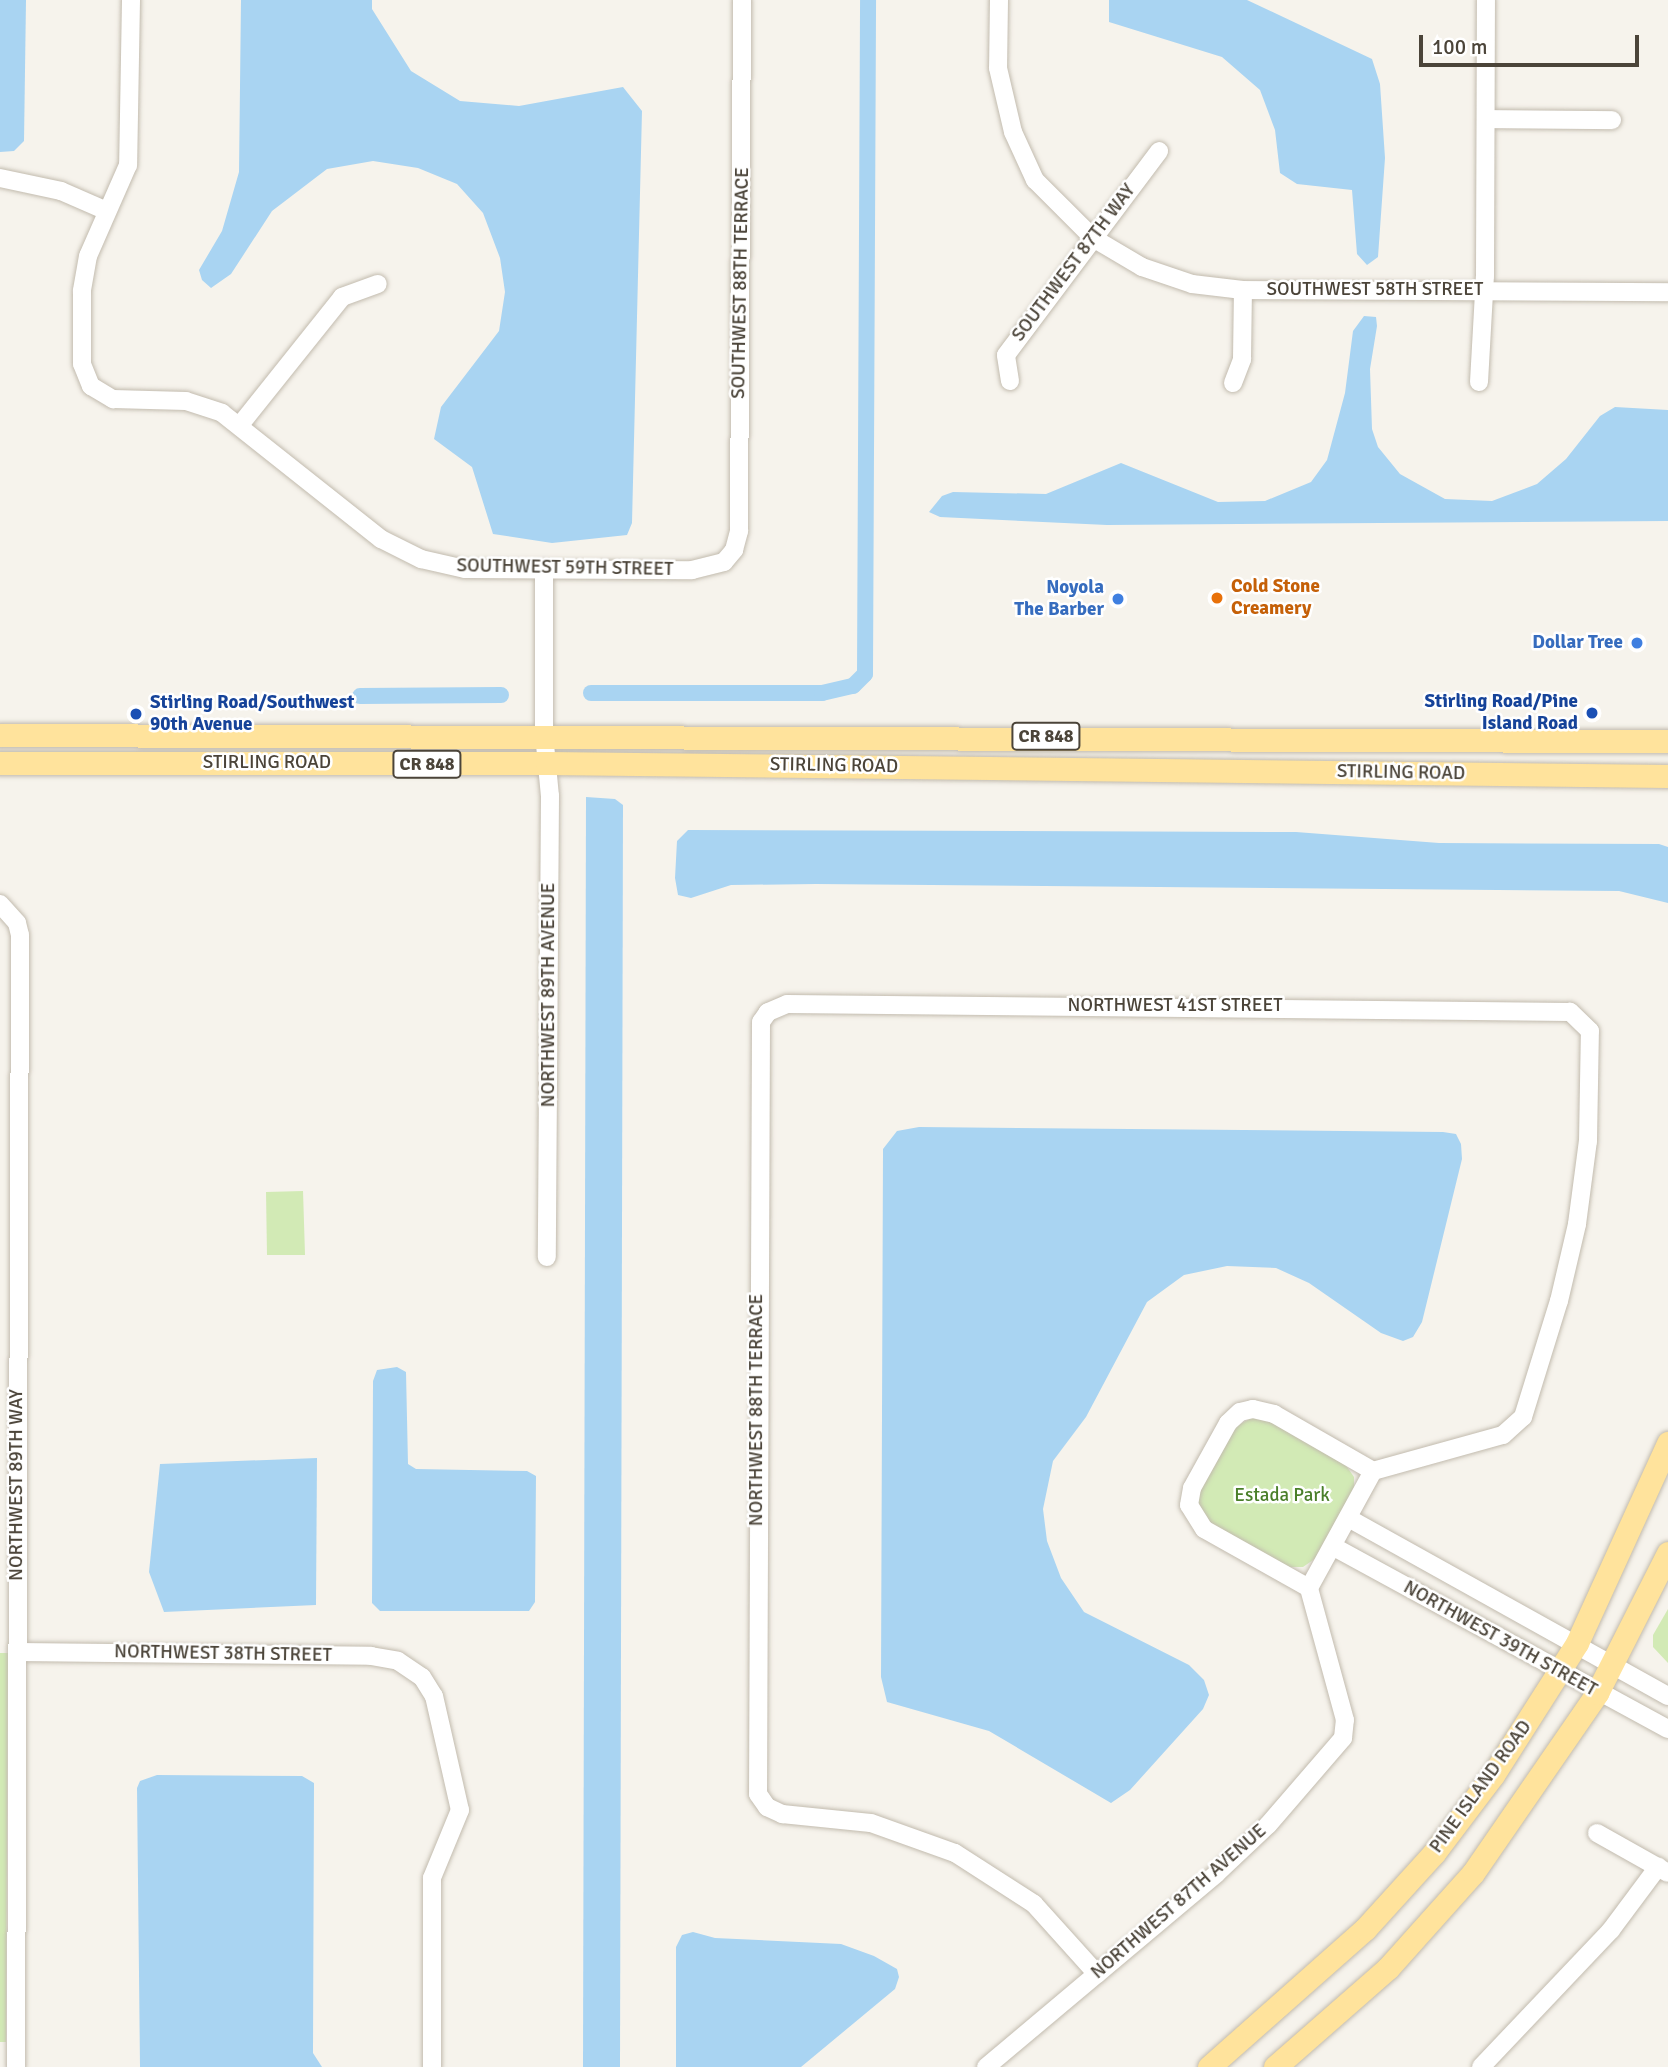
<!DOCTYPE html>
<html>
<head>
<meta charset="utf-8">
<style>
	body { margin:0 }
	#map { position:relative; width:1668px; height:2067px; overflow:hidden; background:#f6f3ec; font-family:Signika,sans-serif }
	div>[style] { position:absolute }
	.green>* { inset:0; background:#d2eab5 }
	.water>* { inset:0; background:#a9d4f2 }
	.canal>* { height:16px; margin:-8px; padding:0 8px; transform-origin:8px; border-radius:8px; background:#a9d4f2 }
	.roads { filter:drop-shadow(0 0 2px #c2bbae) drop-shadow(0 0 2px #c2bbae) }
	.minor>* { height:18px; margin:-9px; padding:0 9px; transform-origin:9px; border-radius:9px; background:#fff }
	.major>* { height:23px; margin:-11.5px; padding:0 11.5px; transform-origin:11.5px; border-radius:11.5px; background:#ffe39c }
	.dots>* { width:19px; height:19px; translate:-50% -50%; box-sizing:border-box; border:4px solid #fff; border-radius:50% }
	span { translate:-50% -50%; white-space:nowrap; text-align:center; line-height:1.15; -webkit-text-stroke:5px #fff; paint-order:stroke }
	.shield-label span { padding:2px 5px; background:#fff; border:2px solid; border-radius:5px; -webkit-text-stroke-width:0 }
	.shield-label { font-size:18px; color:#4b4439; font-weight:700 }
	.street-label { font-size:19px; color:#4b4439 }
	.food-label { font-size:19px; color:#c56008; font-weight:700 }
	.left { translate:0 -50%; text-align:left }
	.shop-label { font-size:19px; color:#366cbe; font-weight:700 }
	.right { translate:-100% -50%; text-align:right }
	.transit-label { font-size:19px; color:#164399; font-weight:700 }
	.park-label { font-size:19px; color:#4a7f2a }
	.scale { position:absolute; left:1419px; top:35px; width:220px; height:32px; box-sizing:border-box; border:4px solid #4b4439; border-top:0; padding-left:9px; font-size:21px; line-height:24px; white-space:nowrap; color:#4b4439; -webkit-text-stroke:5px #fff; paint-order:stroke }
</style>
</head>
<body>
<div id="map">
	<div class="green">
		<div style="clip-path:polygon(303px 1191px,305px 1255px,267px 1255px,266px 1192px)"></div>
		<div style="clip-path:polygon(1253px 1417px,1265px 1419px,1345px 1464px,1354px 1477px,1354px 1490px,1316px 1558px,1303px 1567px,1288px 1567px,1209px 1523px,1197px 1507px,1199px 1490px,1235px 1427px)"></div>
		<div style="clip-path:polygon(1668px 1609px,1668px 1663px,1653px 1647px,1653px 1635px)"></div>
		<div style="clip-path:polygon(0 1653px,8px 1653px,6px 2042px,0 2042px)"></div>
	</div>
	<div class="water">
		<div style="clip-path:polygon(0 0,26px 0,24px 141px,14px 151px,0 152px)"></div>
		<div style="clip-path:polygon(241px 0,372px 0,372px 9px,411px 71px,460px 101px,519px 106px,623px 87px,642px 111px,632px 523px,627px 535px,552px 543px,493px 534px,472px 467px,434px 439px,441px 407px,499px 331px,505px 292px,500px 258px,483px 213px,457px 184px,418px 168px,373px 161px,327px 169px,272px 211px,231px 274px,211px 288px,202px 280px,199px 270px,222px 231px,239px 172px)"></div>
		<div style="clip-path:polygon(1109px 0,1247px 0,1372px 59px,1380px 84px,1385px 158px,1378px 257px,1367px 265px,1357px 254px,1352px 190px,1297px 184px,1280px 173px,1275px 130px,1260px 90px,1222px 57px,1109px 22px)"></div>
		<div style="clip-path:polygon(1364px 316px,1376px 317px,1377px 326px,1370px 369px,1372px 429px,1378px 447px,1400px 474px,1445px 499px,1492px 501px,1537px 484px,1566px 459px,1600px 416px,1615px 407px,1668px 410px,1668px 521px,1107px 525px,940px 517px,929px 512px,942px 496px,953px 492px,1046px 494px,1121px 463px,1218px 502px,1265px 501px,1311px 482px,1327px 460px,1345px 393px,1353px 331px)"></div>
		<div style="clip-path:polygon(586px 797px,615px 799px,623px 805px,620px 2067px,583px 2067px)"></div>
		<div style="clip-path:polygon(688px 830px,1296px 832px,1439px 843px,1659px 844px,1668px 847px,1668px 903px,1619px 891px,816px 884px,731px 885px,691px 898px,678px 895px,675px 878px,677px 841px)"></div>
		<div style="clip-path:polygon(919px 1127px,1443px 1132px,1456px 1134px,1461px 1144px,1462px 1159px,1422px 1322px,1413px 1337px,1403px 1341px,1381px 1333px,1309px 1283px,1276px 1268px,1227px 1266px,1184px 1275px,1147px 1302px,1086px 1417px,1053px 1461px,1043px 1509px,1047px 1541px,1061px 1578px,1084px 1612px,1189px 1665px,1204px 1680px,1209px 1695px,1203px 1709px,1130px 1790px,1111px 1803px,989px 1731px,887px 1702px,881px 1677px,883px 1149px,897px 1131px)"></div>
		<div style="clip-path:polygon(397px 1367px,406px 1372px,408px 1464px,416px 1469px,527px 1471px,536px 1476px,535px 1602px,529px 1611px,380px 1611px,372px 1603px,373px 1381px,377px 1370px)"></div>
		<div style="clip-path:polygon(317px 1458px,316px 1605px,164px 1612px,149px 1572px,160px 1464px)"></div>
		<div style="clip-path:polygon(157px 1775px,302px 1776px,314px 1783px,313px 2053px,322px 2067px,140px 2067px,137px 1788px,140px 1781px)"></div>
		<div style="clip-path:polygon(693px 1932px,715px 1938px,841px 1944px,874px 1956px,897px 1969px,899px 1977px,895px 1989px,801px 2067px,676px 2067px,676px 1947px,682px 1935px)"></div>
	</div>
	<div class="canal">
		<div style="left:591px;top:693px;width:231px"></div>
		<div style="left:822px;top:693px;width:32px;rotate:-13deg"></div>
		<div style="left:853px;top:686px;width:17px;rotate:-45deg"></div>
		<div style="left:865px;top:674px;width:674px;rotate:-89.74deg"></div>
		<div style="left:360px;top:696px;width:141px;rotate:-0.4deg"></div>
	</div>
	<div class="roads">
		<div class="minor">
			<div style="left:131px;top:0;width:165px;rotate:91deg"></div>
			<div style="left:128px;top:165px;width:99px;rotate:113.7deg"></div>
			<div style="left:88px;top:256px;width:36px;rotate:100deg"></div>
			<div style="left:82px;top:291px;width:73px;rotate:90deg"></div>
			<div style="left:82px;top:364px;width:24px;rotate:68deg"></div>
			<div style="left:91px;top:386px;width:26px;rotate:31deg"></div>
			<div style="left:113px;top:399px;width:73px;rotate:1.6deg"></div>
			<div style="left:186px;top:401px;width:38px;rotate:18deg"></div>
			<div style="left:222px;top:413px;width:203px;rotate:38.4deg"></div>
			<div style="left:381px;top:539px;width:45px;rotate:26.6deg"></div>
			<div style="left:421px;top:559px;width:45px;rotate:12.8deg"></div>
			<div style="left:465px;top:569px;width:227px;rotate:0.3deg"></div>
			<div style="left:692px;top:570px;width:33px;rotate:-14deg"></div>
			<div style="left:724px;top:562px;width:16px;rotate:-50deg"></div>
			<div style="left:734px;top:550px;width:20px;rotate:-75deg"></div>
			<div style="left:739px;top:531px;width:531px;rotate:-89.68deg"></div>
			<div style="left:999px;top:0;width:68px;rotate:90.8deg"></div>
			<div style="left:998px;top:68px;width:66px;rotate:76.8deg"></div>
			<div style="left:1013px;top:132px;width:53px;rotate:65.4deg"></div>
			<div style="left:1035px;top:180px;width:82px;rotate:45deg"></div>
			<div style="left:1093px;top:238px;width:57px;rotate:30.6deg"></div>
			<div style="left:1142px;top:267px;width:53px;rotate:18.8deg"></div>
			<div style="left:1192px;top:284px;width:51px;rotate:6.7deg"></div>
			<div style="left:1243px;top:290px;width:425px;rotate:0.3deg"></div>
			<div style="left:1486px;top:119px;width:126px;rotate:0.5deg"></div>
			<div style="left:0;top:178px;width:62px;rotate:12deg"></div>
			<div style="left:61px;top:191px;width:50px;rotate:23.5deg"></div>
			<div style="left:1010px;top:381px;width:26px;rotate:-99deg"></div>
			<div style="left:1006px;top:355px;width:255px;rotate:-53.1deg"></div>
			<div style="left:1479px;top:382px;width:106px;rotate:-86.8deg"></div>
			<div style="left:1485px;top:276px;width:276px;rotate:-89.8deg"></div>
			<div style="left:1233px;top:383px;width:26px;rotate:-69deg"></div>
			<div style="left:1242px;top:359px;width:69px;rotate:-89.2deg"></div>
			<div style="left:240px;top:425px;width:164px;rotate:-51.4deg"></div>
			<div style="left:342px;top:297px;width:38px;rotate:-20deg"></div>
			<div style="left:544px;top:569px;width:165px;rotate:90deg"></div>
			<div style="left:544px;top:734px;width:62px;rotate:84.5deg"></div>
			<div style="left:550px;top:796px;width:461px;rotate:90.4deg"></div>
			<div style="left:0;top:904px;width:25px;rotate:48deg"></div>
			<div style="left:17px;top:923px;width:12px;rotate:76deg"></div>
			<div style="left:20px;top:935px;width:1132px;rotate:90.2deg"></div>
			<div style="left:1350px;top:1519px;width:364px;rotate:29.1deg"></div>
			<div style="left:1334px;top:1547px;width:380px;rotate:28.6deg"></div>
			<div style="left:1309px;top:1588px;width:120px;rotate:-150.7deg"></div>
			<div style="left:1204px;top:1529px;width:28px;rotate:-122deg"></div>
			<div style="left:1189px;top:1505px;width:17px;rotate:-80deg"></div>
			<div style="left:1192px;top:1488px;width:74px;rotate:-61deg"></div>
			<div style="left:1228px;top:1423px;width:16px;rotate:-43deg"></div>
			<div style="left:1240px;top:1412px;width:13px;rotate:-13deg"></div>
			<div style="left:1253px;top:1409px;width:22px;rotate:13deg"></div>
			<div style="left:1274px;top:1414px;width:114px;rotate:29.9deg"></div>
			<div style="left:18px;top:1652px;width:353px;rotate:0.6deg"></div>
			<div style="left:371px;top:1656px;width:27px;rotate:10deg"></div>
			<div style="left:398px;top:1661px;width:29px;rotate:34deg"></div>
			<div style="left:422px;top:1677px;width:22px;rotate:58deg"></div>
			<div style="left:434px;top:1696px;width:117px;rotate:77.2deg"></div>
			<div style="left:460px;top:1810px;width:74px;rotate:112.4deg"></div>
			<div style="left:432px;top:1878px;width:189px;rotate:90deg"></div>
			<div style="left:1597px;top:1833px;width:81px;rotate:29.4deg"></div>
			<div style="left:986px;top:2067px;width:145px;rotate:-40deg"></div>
			<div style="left:1097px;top:1974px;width:155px;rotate:-40deg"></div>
			<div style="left:1216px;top:1874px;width:71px;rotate:-43.3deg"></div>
			<div style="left:1268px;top:1825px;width:115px;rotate:-49.2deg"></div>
			<div style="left:1343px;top:1738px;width:18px;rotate:-84deg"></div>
			<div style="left:1345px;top:1720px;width:137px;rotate:-105.3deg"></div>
			<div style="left:1309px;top:1588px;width:133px;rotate:-61.3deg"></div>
			<div style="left:1373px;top:1471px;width:135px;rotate:-15.5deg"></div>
			<div style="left:1503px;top:1435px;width:27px;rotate:-42deg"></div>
			<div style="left:1523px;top:1417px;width:121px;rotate:-72.8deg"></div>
			<div style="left:1559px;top:1301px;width:79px;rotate:-76.8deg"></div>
			<div style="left:1577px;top:1224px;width:84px;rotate:-82.5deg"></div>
			<div style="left:1588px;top:1141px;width:110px;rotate:-89deg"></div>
			<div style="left:1590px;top:1031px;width:28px;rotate:-136deg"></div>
			<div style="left:1570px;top:1012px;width:783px;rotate:-179.41deg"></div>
			<div style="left:787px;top:1004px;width:21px;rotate:157deg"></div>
			<div style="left:768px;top:1012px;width:12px;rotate:125deg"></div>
			<div style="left:761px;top:1022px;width:772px;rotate:90.22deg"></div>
			<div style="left:758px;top:1794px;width:16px;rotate:55deg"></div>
			<div style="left:767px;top:1807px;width:17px;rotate:25deg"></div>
			<div style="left:782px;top:1814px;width:89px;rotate:5.8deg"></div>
			<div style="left:871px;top:1823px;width:89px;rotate:19.7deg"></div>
			<div style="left:955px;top:1853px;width:94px;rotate:32.8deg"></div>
			<div style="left:1034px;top:1904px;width:94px;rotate:48deg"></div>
			<div style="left:1481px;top:2067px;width:189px;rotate:-46.5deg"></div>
			<div style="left:1611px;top:1930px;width:79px;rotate:-53.3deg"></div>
		</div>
		<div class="major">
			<div style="left:0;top:735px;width:1668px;rotate:0.21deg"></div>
			<div style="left:0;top:763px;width:547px"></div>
			<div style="left:547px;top:763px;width:1121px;rotate:0.66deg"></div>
			<div style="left:1209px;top:2067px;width:208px;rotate:-41.5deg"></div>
			<div style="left:1365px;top:1929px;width:103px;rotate:-47.8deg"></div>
			<div style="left:1434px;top:1853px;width:98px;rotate:-52.9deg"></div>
			<div style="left:1493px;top:1775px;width:156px;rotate:-57.5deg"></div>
			<div style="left:1577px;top:1643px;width:220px;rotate:-65.5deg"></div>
			<div style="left:1275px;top:2067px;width:150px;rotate:-41.2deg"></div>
			<div style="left:1388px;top:1968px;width:127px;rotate:-48.2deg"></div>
			<div style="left:1473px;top:1873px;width:219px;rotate:-55.4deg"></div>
			<div style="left:1597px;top:1693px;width:157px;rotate:-63.1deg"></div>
		</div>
	</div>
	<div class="dots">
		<div style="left:1217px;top:598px;background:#e8710a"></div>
		<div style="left:1118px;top:599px;background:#3f7fe0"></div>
		<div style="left:1637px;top:643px;background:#3f7fe0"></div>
		<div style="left:1592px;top:713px;background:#1a4fb4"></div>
		<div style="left:136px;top:714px;background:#1a4fb4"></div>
	</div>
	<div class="shield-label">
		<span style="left:1046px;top:736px">CR 848</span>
		<span style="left:427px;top:764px">CR 848</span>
	</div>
	<div class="street-label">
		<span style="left:1074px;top:263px;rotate:-53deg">SOUTHWEST 87TH WAY</span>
		<span style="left:741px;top:283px;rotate:-89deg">SOUTHWEST 88TH TERRACE</span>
		<span style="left:1375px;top:290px">SOUTHWEST 58TH STREET</span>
		<span style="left:565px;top:568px;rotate:1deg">SOUTHWEST 59TH STREET</span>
		<span style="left:267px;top:763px">STIRLING ROAD</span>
		<span style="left:834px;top:766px;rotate:1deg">STIRLING ROAD</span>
		<span style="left:1401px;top:773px;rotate:1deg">STIRLING ROAD</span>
		<span style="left:549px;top:995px;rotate:-90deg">NORTHWEST 89TH AVENUE</span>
		<span style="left:1175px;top:1006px">NORTHWEST 41ST STREET</span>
		<span style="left:757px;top:1410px;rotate:-90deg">NORTHWEST 88TH TERRACE</span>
		<span style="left:17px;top:1485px;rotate:-90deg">NORTHWEST 89TH WAY</span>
		<span style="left:1500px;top:1639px;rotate:29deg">NORTHWEST 39TH STREET</span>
		<span style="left:223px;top:1654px;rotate:1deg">NORTHWEST 38TH STREET</span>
		<span style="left:1481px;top:1787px;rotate:-54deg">PINE ISLAND ROAD</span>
		<span style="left:1179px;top:1902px;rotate:-41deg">NORTHWEST 87TH AVENUE</span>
	</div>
	<div class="food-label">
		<span class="left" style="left:1231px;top:598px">Cold Stone<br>Creamery</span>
	</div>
	<div class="shop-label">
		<span class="right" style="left:1104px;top:599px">Noyola<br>The Barber</span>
		<span class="right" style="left:1623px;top:643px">Dollar Tree</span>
	</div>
	<div class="transit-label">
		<span class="right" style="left:1578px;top:713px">Stirling Road/Pine<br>Island Road</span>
		<span class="left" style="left:150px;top:714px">Stirling Road/Southwest<br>90th Avenue</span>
	</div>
	<div class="park-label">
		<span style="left:1282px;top:1496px">Estada Park</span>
	</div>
	<div class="scale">100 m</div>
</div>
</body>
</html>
